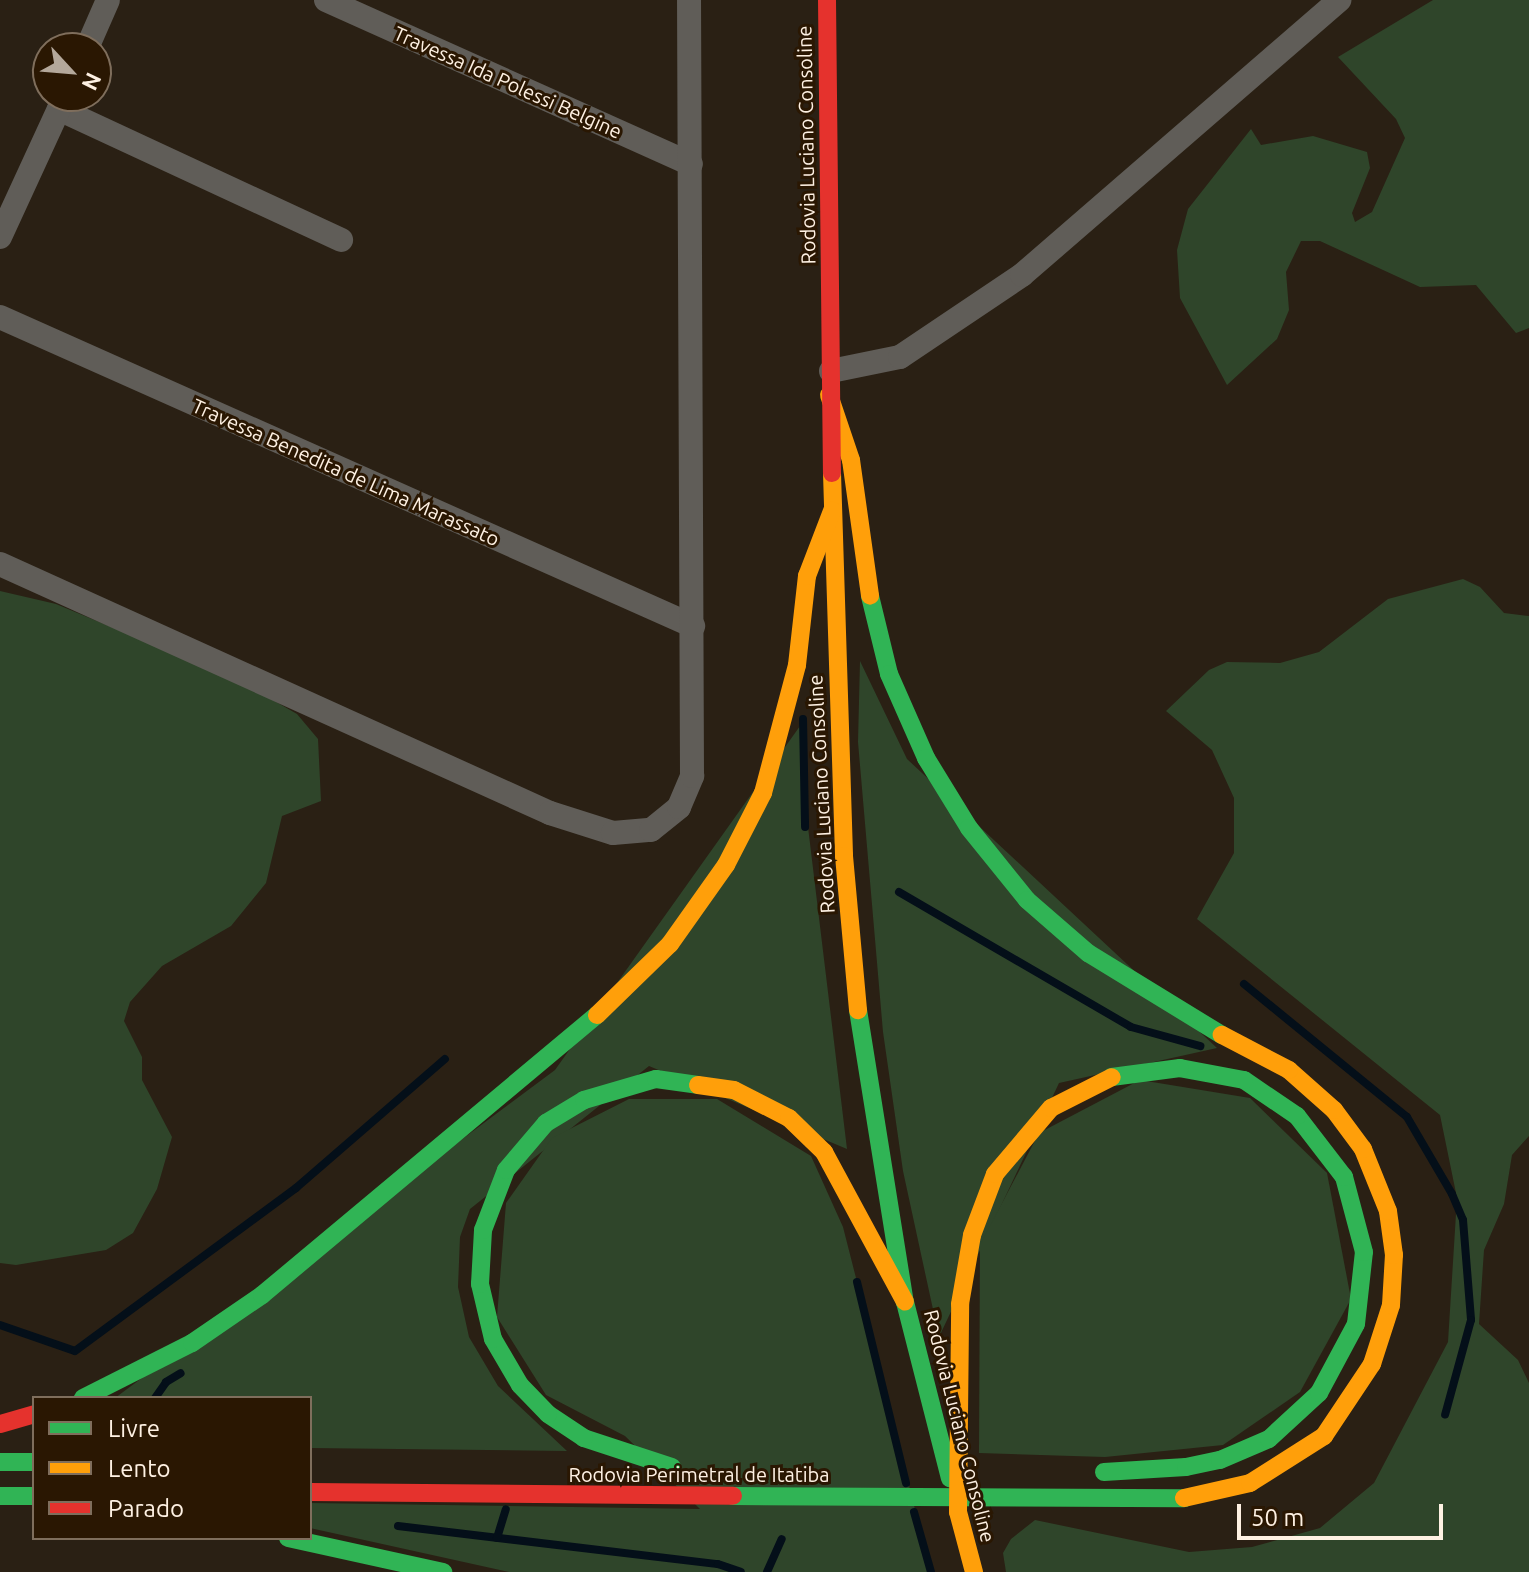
<!DOCTYPE html>
<html>
<head>
<meta charset="utf-8">
<style>
	body { margin:0 }
	#map { position:relative; width:1529px; height:1572px; overflow:hidden; background:#2a2014; font-family:Ubuntu,sans-serif }
	div>[style] { position:absolute }
	.green>* { inset:0; background:#2f452a }
	.stream>* { height:8px; margin:-4px; padding:0 4px; transform-origin:4px; border-radius:4px; background:#040f19 }
	.street>* { height:24px; margin:-12px; padding:0 12px; transform-origin:12px; border-radius:12px; background:#605d58 }
	.fast>* { height:18px; margin:-9px; padding:0 9px; transform-origin:9px; border-radius:9px; background:#30b455 }
	.slow>* { height:18px; margin:-9px; padding:0 9px; transform-origin:9px; border-radius:9px; background:#ff9f0a }
	.jam>* { height:18px; margin:-9px; padding:0 9px; transform-origin:9px; border-radius:9px; background:#e5322d }
	span { translate:-50% -50%; white-space:nowrap; text-align:center; line-height:1.15; -webkit-text-stroke:6px #2a1702; paint-order:stroke }
	.street-label { font-size:20px; color:#fef1e3 }
	.legend { position:absolute; left:32px; top:1396px; width:280px; height:144px; box-sizing:border-box; background:#2a1702; border:2px solid #7f6e5c; margin:0; padding:10px 14px; list-style:none; font-size:24px; color:#fef1e3 }
	.legend li { display:flex; align-items:center; gap:16px; height:40px }
	.legend b { width:40px; border:2px solid #7f6e5c }
	.north { position:absolute; left:32px; top:32px; width:80px; height:80px; box-sizing:border-box; background:#2a1702; border:2px solid #7f6e5c; border-radius:50%; rotate:116deg; font-size:22px; font-weight:700; line-height:32px; text-align:center; color:#fef1e3 }
	.north::after { content:''; display:block; margin:auto; width:28px; height:36px; background:#b4a89b; clip-path:polygon(50% 0,100% 100%,50% 72%,0 100%) }
	.scale { position:absolute; left:1237px; top:1504px; width:206px; height:36px; box-sizing:border-box; border:4px solid #fef1e3; border-top:0; padding-left:10px; font-size:24px; line-height:28px; white-space:nowrap; color:#fef1e3; -webkit-text-stroke:6px #2a1702; paint-order:stroke }
</style>
</head>
<body>
<div id="map">
	<div class="green">
		<div style="clip-path:polygon(1433px 0,1529px 0,1529px 328px,1516px 333px,1476px 285px,1420px 287px,1320px 241px,1301px 241px,1286px 272px,1289px 310px,1277px 339px,1227px 385px,1180px 298px,1177px 250px,1188px 209px,1251px 129px,1261px 145px,1313px 136px,1367px 152px,1370px 168px,1352px 213px,1355px 222px,1372px 212px,1405px 138px,1396px 119px,1338px 57px)"></div>
		<div style="clip-path:polygon(1463px 579px,1480px 587px,1504px 613px,1529px 616px,1529px 1136px,1512px 1155px,1504px 1204px,1484px 1250px,1479px 1324px,1518px 1360px,1529px 1383px,1529px 1572px,1006px 1572px,1003px 1553px,1011px 1539px,1035px 1520px,1189px 1552px,1252px 1547px,1320px 1528px,1374px 1483px,1448px 1342px,1457px 1198px,1440px 1115px,1197px 919px,1234px 853px,1234px 798px,1212px 750px,1166px 711px,1209px 670px,1227px 662px,1280px 663px,1319px 652px,1388px 599px)"></div>
		<div style="clip-path:polygon(0 591px,56px 604px,236px 679px,297px 714px,318px 739px,321px 801px,282px 816px,266px 883px,231px 926px,162px 966px,130px 1002px,124px 1021px,142px 1057px,142px 1080px,172px 1137px,157px 1189px,133px 1233px,106px 1250px,16px 1265px,0 1263px)"></div>
		<div style="clip-path:polygon(860px 661px,907px 759px,1217px 1048px,1059px 1083px,939px 1337px,903px 1171px,883px 1032px,858px 742px)"></div>
		<div style="clip-path:polygon(805px 719px,808px 827px,847px 1149px,649px 1066px,470px 1209px,460px 1237px,458px 1287px,469px 1337px,498px 1386px,567px 1451px,310px 1448px,310px 1398px,115px 1398px,555px 1070px)"></div>
		<div style="clip-path:polygon(1140px 1080px,1250px 1098px,1327px 1173px,1351px 1299px,1300px 1392px,1223px 1445px,1105px 1457px,979px 1453px,980px 1245px,1039px 1133px)"></div>
		<div style="clip-path:polygon(629px 1099px,717px 1099px,811px 1156px,843px 1227px,931px 1572px,509px 1572px,310px 1528px,310px 1503px,700px 1509px,625px 1436px,546px 1395px,497px 1317px,506px 1203px,552px 1138px)"></div>
	</div>
	<div class="stream">
		<div style="left:803px;top:719px;width:108px;rotate:88.9deg"></div>
		<div style="left:899px;top:892px;width:268px;rotate:30.2deg"></div>
		<div style="left:1131px;top:1027px;width:72px;rotate:15.4deg"></div>
		<div style="left:1244px;top:984px;width:210px;rotate:39.2deg"></div>
		<div style="left:1407px;top:1117px;width:89px;rotate:59.7deg"></div>
		<div style="left:1452px;top:1194px;width:28px;rotate:67deg"></div>
		<div style="left:1463px;top:1220px;width:100px;rotate:85.4deg"></div>
		<div style="left:1471px;top:1320px;width:98px;rotate:105.3deg"></div>
		<div style="left:857px;top:1282px;width:207px;rotate:76.3deg"></div>
		<div style="left:0;top:1325px;width:79px;rotate:19.1deg"></div>
		<div style="left:75px;top:1351px;width:275px;rotate:-36.4deg"></div>
		<div style="left:296px;top:1188px;width:197px;rotate:-40.9deg"></div>
		<div style="left:155px;top:1398px;width:19px;rotate:-55deg"></div>
		<div style="left:166px;top:1382px;width:17px;rotate:-31deg"></div>
		<div style="left:914px;top:1512px;width:62px;rotate:74.2deg"></div>
		<div style="left:398px;top:1526px;width:322px;rotate:6.8deg"></div>
		<div style="left:718px;top:1564px;width:24px;rotate:19deg"></div>
		<div style="left:497px;top:1538px;width:30px;rotate:-73deg"></div>
		<div style="left:767px;top:1572px;width:36px;rotate:-66deg"></div>
	</div>
	<div class="street">
		<div style="left:326px;top:0;width:400px;rotate:24.2deg"></div>
		<div style="left:87px;top:48px;width:52px;rotate:-66.4deg"></div>
		<div style="left:59px;top:109px;width:311px;rotate:24.9deg"></div>
		<div style="left:0;top:237px;width:155px;rotate:-65.3deg"></div>
		<div style="left:0;top:317px;width:759px;rotate:24.03deg"></div>
		<div style="left:831px;top:371px;width:70px;rotate:-11.5deg"></div>
		<div style="left:900px;top:357px;width:147px;rotate:-33.9deg"></div>
		<div style="left:1022px;top:275px;width:420px;rotate:-40.9deg"></div>
		<div style="left:0;top:564px;width:604px;rotate:24.36deg"></div>
		<div style="left:550px;top:813px;width:66px;rotate:17.6deg"></div>
		<div style="left:613px;top:833px;width:38px;rotate:-5deg"></div>
		<div style="left:651px;top:830px;width:36px;rotate:-39deg"></div>
		<div style="left:679px;top:807px;width:34px;rotate:-67deg"></div>
		<div style="left:692px;top:776px;width:776px;rotate:-90.22deg"></div>
	</div>
	<div class="fast">
		<div style="left:870px;top:596px;width:80px;rotate:76.3deg"></div>
		<div style="left:889px;top:674px;width:92px;rotate:66.2deg"></div>
		<div style="left:926px;top:758px;width:82px;rotate:58.4deg"></div>
		<div style="left:969px;top:828px;width:92px;rotate:51.1deg"></div>
		<div style="left:1027px;top:900px;width:81px;rotate:41deg"></div>
		<div style="left:1088px;top:953px;width:157px;rotate:31.5deg"></div>
		<div style="left:858px;top:1010px;width:296px;rotate:80.9deg"></div>
		<div style="left:905px;top:1302px;width:182px;rotate:75.7deg"></div>
		<div style="left:83px;top:1398px;width:122px;rotate:-26.8deg"></div>
		<div style="left:192px;top:1343px;width:85px;rotate:-34.4deg"></div>
		<div style="left:262px;top:1295px;width:437px;rotate:-39.9deg"></div>
		<div style="left:0;top:1462px;width:34px"></div>
		<div style="left:672px;top:1467px;width:93px;rotate:-161.8deg"></div>
		<div style="left:584px;top:1438px;width:43px;rotate:-146.3deg"></div>
		<div style="left:548px;top:1414px;width:40px;rotate:-134deg"></div>
		<div style="left:520px;top:1385px;width:53px;rotate:-120.4deg"></div>
		<div style="left:493px;top:1339px;width:57px;rotate:-103.3deg"></div>
		<div style="left:480px;top:1284px;width:54px;rotate:-86.8deg"></div>
		<div style="left:483px;top:1230px;width:64px;rotate:-69deg"></div>
		<div style="left:506px;top:1170px;width:62px;rotate:-49.6deg"></div>
		<div style="left:546px;top:1123px;width:44px;rotate:-31.2deg"></div>
		<div style="left:584px;top:1100px;width:75px;rotate:-16.3deg"></div>
		<div style="left:656px;top:1079px;width:42px;rotate:8.1deg"></div>
		<div style="left:1104px;top:1472px;width:82px;rotate:-3.5deg"></div>
		<div style="left:1186px;top:1467px;width:35px;rotate:-12deg"></div>
		<div style="left:1220px;top:1460px;width:53px;rotate:-23.2deg"></div>
		<div style="left:1269px;top:1439px;width:68px;rotate:-42.6deg"></div>
		<div style="left:1319px;top:1393px;width:78px;rotate:-61.8deg"></div>
		<div style="left:1356px;top:1324px;width:72px;rotate:-83.7deg"></div>
		<div style="left:1364px;top:1252px;width:78px;rotate:-104.9deg"></div>
		<div style="left:1344px;top:1177px;width:77px;rotate:-127.6deg"></div>
		<div style="left:1297px;top:1116px;width:64px;rotate:-145.8deg"></div>
		<div style="left:1244px;top:1080px;width:65px;rotate:-169.4deg"></div>
		<div style="left:1180px;top:1068px;width:69px;rotate:172.5deg"></div>
		<div style="left:0;top:1496px;width:34px"></div>
		<div style="left:733px;top:1496px;width:451px;rotate:0.3deg"></div>
		<div style="left:288px;top:1538px;width:159px;rotate:12.4deg"></div>
	</div>
	<div class="slow">
		<div style="left:829px;top:395px;width:69px;rotate:71.3deg"></div>
		<div style="left:851px;top:460px;width:137px;rotate:82deg"></div>
		<div style="left:832px;top:473px;width:383px;rotate:88.2deg"></div>
		<div style="left:844px;top:856px;width:155px;rotate:84.8deg"></div>
		<div style="left:597px;top:1015px;width:102px;rotate:-44.2deg"></div>
		<div style="left:670px;top:944px;width:97px;rotate:-54.7deg"></div>
		<div style="left:726px;top:865px;width:81px;rotate:-62.8deg"></div>
		<div style="left:763px;top:793px;width:132px;rotate:-75.1deg"></div>
		<div style="left:797px;top:665px;width:90px;rotate:-83.6deg"></div>
		<div style="left:807px;top:576px;width:70px;rotate:-69deg"></div>
		<div style="left:698px;top:1085px;width:36px;rotate:8deg"></div>
		<div style="left:734px;top:1090px;width:62px;rotate:27deg"></div>
		<div style="left:789px;top:1118px;width:49px;rotate:44.2deg"></div>
		<div style="left:824px;top:1152px;width:170px;rotate:61.6deg"></div>
		<div style="left:1184px;top:1498px;width:68px;rotate:-12.8deg"></div>
		<div style="left:1250px;top:1483px;width:88px;rotate:-32.4deg"></div>
		<div style="left:1324px;top:1436px;width:87px;rotate:-56.3deg"></div>
		<div style="left:1372px;top:1364px;width:62px;rotate:-72.1deg"></div>
		<div style="left:1391px;top:1305px;width:50px;rotate:-86.6deg"></div>
		<div style="left:1394px;top:1255px;width:44px;rotate:-97.8deg"></div>
		<div style="left:1388px;top:1211px;width:67px;rotate:-112deg"></div>
		<div style="left:1363px;top:1149px;width:49px;rotate:-126.6deg"></div>
		<div style="left:1334px;top:1110px;width:60px;rotate:-138.4deg"></div>
		<div style="left:1289px;top:1070px;width:76px;rotate:-152.4deg"></div>
		<div style="left:974px;top:1572px;width:62px;rotate:-104.9deg"></div>
		<div style="left:958px;top:1512px;width:208px;rotate:-89.4deg"></div>
		<div style="left:960px;top:1304px;width:70px;rotate:-80.1deg"></div>
		<div style="left:972px;top:1235px;width:65px;rotate:-69.3deg"></div>
		<div style="left:995px;top:1174px;width:87px;rotate:-49.7deg"></div>
		<div style="left:1051px;top:1108px;width:68px;rotate:-26.9deg"></div>
	</div>
	<div class="jam">
		<div style="left:827px;top:0;width:473px;rotate:89.4deg"></div>
		<div style="left:0;top:1424px;width:35px;rotate:-16deg"></div>
		<div style="left:310px;top:1492px;width:423px;rotate:0.5deg"></div>
	</div>
	<div class="street-label">
		<span style="left:508px;top:82px;rotate:24deg">Travessa Ida Polessi Belgine</span>
		<span style="left:806px;top:145px;rotate:-91deg">Rodovia Luciano Consoline</span>
		<span style="left:346px;top:472px;rotate:24deg">Travessa Benedita de Lima Marassato</span>
		<span style="left:821px;top:794px;rotate:-93deg">Rodovia Luciano Consoline</span>
		<span style="left:960px;top:1426px;rotate:76deg">Rodovia Luciano Consoline</span>
		<span style="left:699px;top:1474px">Rodovia Perimetral de Itatiba</span>
	</div>
	<ul class="legend">
	<li><b style="height:10px;background:#30b455"></b>Livre</li>
	<li><b style="height:10px;background:#ff9f0a"></b>Lento</li>
	<li><b style="height:10px;background:#e5322d"></b>Parado</li>
	</ul>
	<div class="north">N</div>
	<div class="scale">50 m</div>
</div>
</body>
</html>
